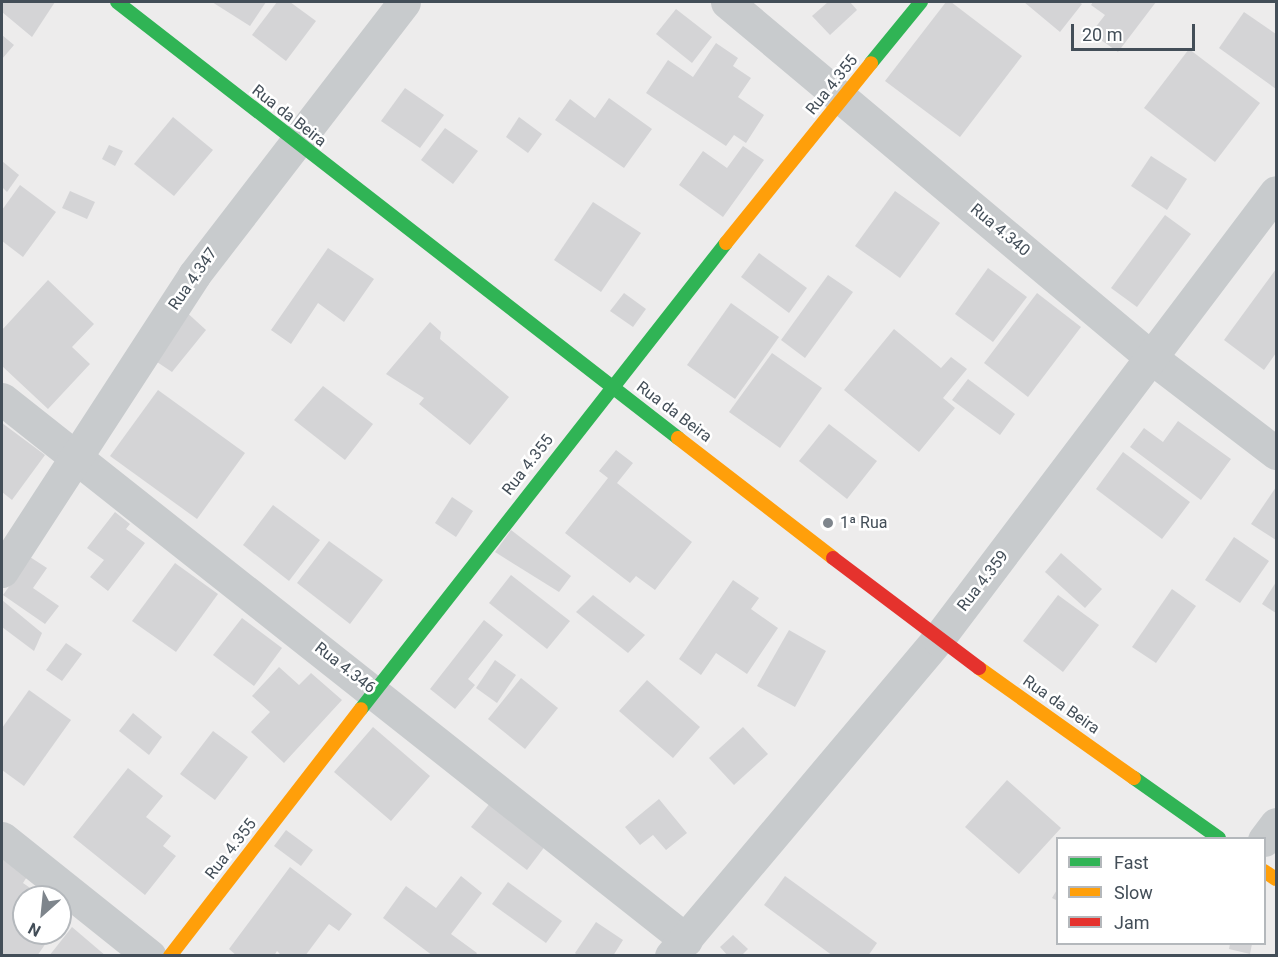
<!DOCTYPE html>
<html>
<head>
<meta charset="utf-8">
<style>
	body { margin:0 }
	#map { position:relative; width:1278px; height:957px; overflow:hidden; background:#edecec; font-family:Roboto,sans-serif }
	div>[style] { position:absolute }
	.building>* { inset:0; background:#d4d4d6 }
	.street>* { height:33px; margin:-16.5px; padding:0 16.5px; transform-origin:16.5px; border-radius:16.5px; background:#c8cbcd }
	.fast>* { height:14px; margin:-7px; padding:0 7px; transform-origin:7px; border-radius:7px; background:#30b455 }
	.slow>* { height:14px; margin:-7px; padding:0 7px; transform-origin:7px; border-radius:7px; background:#ff9f0a }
	.jam>* { height:14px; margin:-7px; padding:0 7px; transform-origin:7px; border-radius:7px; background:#e5322d }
	.dots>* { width:16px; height:16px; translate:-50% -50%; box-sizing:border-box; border:3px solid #fff; border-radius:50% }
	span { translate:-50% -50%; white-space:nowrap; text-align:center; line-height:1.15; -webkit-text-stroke:5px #fff; paint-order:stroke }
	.street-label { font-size:16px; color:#434e58 }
	.poi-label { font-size:16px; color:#434e58 }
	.left { translate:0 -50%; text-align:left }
	.frame { position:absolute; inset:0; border:3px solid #434e58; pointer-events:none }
	.legend { position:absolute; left:1056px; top:837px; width:210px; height:108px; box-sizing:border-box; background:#fff; border:2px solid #b4b8bc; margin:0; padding:8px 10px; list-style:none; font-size:18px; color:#434e58 }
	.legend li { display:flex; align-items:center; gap:12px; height:30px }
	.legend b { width:30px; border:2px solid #b4b8bc }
	.north { position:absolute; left:12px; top:885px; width:60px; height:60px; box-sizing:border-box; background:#fff; border:2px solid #b4b8bc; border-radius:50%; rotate:207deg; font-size:16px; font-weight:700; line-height:24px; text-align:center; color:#434e58 }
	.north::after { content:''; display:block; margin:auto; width:21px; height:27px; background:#7e858c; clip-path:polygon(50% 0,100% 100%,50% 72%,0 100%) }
	.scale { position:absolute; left:1071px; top:24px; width:124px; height:27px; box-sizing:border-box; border:3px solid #434e58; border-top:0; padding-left:8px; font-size:18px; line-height:21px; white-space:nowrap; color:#434e58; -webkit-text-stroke:4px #fff; paint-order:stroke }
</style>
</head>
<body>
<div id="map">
	<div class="building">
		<div style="clip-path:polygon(2px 2px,55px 2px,32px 37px,2px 12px)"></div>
		<div style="clip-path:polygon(212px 2px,266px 2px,250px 26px)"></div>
		<div style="clip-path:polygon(277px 2px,290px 2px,316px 21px,286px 61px,252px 35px)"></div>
		<div style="clip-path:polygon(828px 2px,850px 2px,857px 10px,830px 35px,812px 16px)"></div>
		<div style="clip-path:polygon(946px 2px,951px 2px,1022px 56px,960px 137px,885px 81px)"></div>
		<div style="clip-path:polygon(1024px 2px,1079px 2px,1082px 4px,1060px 32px)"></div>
		<div style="clip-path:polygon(1093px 2px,1156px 2px,1118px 52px,1091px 33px,1105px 15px,1091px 5px)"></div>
		<div style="clip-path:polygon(676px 9px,712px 37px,692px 63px,656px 34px)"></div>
		<div style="clip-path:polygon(1244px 12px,1276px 34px,1276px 89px,1219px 48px)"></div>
		<div style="clip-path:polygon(2px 35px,14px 45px,2px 59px)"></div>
		<div style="clip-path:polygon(716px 43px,738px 58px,733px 66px,751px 78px,738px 97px,764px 115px,746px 143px,734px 135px,726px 146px,646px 93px,668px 60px,693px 77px)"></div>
		<div style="clip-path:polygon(1189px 49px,1260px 103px,1215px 162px,1144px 108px)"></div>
		<div style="clip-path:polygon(405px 88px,444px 115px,420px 148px,381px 121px)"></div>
		<div style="clip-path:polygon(609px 98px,652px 129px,624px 168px,555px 120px,570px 99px,595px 118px)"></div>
		<div style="clip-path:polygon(173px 117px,213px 150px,174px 196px,134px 164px)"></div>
		<div style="clip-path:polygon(519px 117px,542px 134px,528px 153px,506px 137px)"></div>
		<div style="clip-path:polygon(445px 128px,478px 151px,453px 184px,421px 160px)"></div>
		<div style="clip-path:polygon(109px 145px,123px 151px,115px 166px,102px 159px)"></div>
		<div style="clip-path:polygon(743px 146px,764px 160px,723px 217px,679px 185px,703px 151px,727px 168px)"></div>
		<div style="clip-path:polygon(1151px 156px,1187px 179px,1167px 210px,1131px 186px)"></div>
		<div style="clip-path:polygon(2px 161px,19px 175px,7px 192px,2px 187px)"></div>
		<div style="clip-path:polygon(20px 185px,56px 212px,23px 257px,2px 241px,2px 210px)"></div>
		<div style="clip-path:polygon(70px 191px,95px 202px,87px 219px,62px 208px)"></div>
		<div style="clip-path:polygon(895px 191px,940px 223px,900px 278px,855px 246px)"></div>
		<div style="clip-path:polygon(593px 202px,641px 233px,601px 292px,554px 260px)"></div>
		<div style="clip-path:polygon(1165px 215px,1191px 234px,1137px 307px,1111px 288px)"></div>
		<div style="clip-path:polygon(328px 248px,374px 279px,344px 322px,318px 303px,291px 344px,271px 330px)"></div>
		<div style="clip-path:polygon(759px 253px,807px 288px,789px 313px,741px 277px)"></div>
		<div style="clip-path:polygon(988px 268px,1027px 297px,993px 342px,955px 314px)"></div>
		<div style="clip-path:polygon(1276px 269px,1276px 353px,1264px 370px,1224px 340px)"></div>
		<div style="clip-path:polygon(828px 275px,853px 292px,805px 358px,781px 340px)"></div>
		<div style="clip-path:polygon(48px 280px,94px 324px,72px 347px,90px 364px,48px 409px,2px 366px,2px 330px)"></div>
		<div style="clip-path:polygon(624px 293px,646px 309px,633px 327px,610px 311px)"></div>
		<div style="clip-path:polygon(1037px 293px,1081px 327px,1028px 397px,984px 363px)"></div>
		<div style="clip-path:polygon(731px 303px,779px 337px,735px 399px,687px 365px)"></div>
		<div style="clip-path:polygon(183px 309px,206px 330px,172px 372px,148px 356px)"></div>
		<div style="clip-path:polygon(430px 322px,441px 332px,440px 339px,509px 397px,470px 445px,419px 404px,424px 398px,386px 374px)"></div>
		<div style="clip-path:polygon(894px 329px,941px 368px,951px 357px,967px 369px,943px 398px,955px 408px,919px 452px,844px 390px)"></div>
		<div style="clip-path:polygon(772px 353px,822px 388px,780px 448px,729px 412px)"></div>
		<div style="clip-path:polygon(968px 379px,1015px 414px,1000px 435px,952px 400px)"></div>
		<div style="clip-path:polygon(323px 386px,373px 424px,345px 460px,294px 420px)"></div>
		<div style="clip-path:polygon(158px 390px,245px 453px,197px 519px,110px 456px)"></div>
		<div style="clip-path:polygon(1178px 421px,1231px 459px,1201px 500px,1130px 447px,1144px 428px,1163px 442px)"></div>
		<div style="clip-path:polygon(2px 423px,45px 455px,12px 500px,2px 492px)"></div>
		<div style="clip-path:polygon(829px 424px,877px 461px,847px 499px,799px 461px)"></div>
		<div style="clip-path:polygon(616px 450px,633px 463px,617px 483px,692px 542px,655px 590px,636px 576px,630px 583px,565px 533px,608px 478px,599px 471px)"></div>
		<div style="clip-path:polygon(1123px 452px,1190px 502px,1162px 539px,1096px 489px)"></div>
		<div style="clip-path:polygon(1276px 487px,1276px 540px,1251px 524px)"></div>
		<div style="clip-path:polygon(452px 497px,473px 511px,456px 537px,435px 523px)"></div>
		<div style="clip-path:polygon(273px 505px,320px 540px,289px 581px,243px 545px)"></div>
		<div style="clip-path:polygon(115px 512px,130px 524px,126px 529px,145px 543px,108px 591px,90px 577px,104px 560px,87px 548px)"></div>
		<div style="clip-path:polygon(511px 530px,571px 576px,559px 592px,495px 552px)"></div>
		<div style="clip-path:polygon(1234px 537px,1269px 561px,1240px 603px,1205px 580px)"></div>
		<div style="clip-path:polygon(329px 541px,383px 580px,350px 624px,297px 583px)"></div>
		<div style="clip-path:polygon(1061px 553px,1102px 589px,1085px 608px,1045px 572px)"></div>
		<div style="clip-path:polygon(30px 557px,47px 568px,33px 588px,59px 606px,45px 624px,3px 595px)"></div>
		<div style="clip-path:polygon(175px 563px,218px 594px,176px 652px,132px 621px)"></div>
		<div style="clip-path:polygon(511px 575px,570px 621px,547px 649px,489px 603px)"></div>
		<div style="clip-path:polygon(733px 580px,759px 598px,751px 609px,778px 628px,747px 674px,716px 653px,701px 675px,679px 659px)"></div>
		<div style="clip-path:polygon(1276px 582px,1276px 613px,1262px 604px)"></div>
		<div style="clip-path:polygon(1172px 589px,1196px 606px,1156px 663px,1132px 647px)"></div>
		<div style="clip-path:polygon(593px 595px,645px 635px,628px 653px,576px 612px)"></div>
		<div style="clip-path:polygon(1058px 595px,1099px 625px,1063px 672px,1023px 641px)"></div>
		<div style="clip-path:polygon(2px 600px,42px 633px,34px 651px,2px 627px)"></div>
		<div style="clip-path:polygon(242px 618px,282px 648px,254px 686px,213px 655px)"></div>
		<div style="clip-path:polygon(484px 620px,503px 635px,468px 679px,475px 685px,455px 709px,430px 689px)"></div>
		<div style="clip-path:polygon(789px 630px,826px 651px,795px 707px,757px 686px)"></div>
		<div style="clip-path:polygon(66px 643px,82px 654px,62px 681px,46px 670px)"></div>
		<div style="clip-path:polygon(495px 660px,516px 675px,497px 703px,476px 688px)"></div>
		<div style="clip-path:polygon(279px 667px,299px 685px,311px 673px,342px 700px,284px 763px,251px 732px,270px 712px,252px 696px)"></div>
		<div style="clip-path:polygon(521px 678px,558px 708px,525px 749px,488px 719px)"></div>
		<div style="clip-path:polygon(647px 680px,700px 727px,673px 758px,619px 711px)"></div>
		<div style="clip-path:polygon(29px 690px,71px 720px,24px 786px,2px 770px,2px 728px)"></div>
		<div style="clip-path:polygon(133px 713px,162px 737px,149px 755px,119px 731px)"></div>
		<div style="clip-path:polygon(373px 727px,430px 776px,391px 821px,334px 772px)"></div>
		<div style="clip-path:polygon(743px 727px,768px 754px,734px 785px,709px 758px)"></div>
		<div style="clip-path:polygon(213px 731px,248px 757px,215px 800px,180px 774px)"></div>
		<div style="clip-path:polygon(128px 768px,163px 796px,146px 817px,171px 836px,163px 846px,176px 856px,145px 895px,73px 837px)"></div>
		<div style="clip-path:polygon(1007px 780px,1061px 828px,1019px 874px,965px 827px)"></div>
		<div style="clip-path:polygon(494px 798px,549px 841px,527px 870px,471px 827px)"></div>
		<div style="clip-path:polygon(659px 799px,687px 833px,666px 850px,653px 835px,640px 845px,625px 827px)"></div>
		<div style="clip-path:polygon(286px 830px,313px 850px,301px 866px,274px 846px)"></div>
		<div style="clip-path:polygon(2px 856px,30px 872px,23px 883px,43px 897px,24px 897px,24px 933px,53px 933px,37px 956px,2px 956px)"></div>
		<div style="clip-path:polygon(290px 867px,352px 914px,339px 931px,329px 924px,305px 956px,282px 956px,277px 951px,274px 956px,237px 956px,229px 949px)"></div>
		<div style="clip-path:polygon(461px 876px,482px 893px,451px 934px,477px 953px,475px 956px,433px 956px,383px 918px,406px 886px,436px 908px)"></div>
		<div style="clip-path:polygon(785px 876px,877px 943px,868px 956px,833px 956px,764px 905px)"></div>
		<div style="clip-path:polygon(508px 882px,562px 921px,546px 943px,492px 904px)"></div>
		<div style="clip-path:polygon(1058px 888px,1058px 901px,1052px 898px)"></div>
		<div style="clip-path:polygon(60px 909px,66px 913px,60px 922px)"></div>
		<div style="clip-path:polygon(596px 922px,623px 940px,613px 956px,578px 956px,575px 953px)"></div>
		<div style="clip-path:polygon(72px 927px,106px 956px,49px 956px)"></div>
		<div style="clip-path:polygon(733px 935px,748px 949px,741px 956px,728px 956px,720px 947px)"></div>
		<div style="clip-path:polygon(1230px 944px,1252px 944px,1250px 954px,1229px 949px)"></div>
	</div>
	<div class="street">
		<div style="left:727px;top:2px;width:556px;rotate:39.96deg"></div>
		<div style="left:1153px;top:359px;width:155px;rotate:37.4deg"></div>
		<div style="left:2px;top:399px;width:872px;rotate:38.34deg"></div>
		<div style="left:2px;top:571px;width:353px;rotate:-57deg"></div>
		<div style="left:194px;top:275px;width:344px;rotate:-52.4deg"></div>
		<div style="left:2px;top:838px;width:189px;rotate:38.6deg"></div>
		<div style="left:1264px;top:840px;width:20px;rotate:-53deg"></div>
		<div style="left:671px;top:956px;width:414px;rotate:-49.9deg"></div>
		<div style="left:938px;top:639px;width:560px;rotate:-52.91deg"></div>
	</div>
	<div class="fast">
		<div style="left:117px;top:2px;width:711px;rotate:37.85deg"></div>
		<div style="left:871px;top:63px;width:79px;rotate:-50.7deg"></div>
		<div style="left:361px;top:709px;width:592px;rotate:-51.93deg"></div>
		<div style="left:1134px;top:778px;width:104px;rotate:35.2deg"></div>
	</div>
	<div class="slow">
		<div style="left:726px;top:243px;width:231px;rotate:-51.1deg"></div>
		<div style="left:678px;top:438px;width:196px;rotate:37.7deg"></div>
		<div style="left:979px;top:668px;width:190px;rotate:35.4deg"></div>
		<div style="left:1264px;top:871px;width:14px;rotate:34deg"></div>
		<div style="left:170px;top:956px;width:312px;rotate:-52.3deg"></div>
	</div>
	<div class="jam">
		<div style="left:833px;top:558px;width:183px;rotate:37deg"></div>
	</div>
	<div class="dots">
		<div style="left:828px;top:523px;background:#7e858c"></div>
	</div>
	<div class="street-label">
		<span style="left:832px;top:85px;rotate:-51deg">Rua 4.355</span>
		<span style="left:289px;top:116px;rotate:38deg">Rua da Beira</span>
		<span style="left:1000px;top:230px;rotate:40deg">Rua 4.340</span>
		<span style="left:193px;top:279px;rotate:-55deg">Rua 4.347</span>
		<span style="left:674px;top:412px;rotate:37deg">Rua da Beira</span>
		<span style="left:528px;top:465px;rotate:-52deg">Rua 4.355</span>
		<span style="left:983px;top:581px;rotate:-52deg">Rua 4.359</span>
		<span style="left:345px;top:668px;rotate:38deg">Rua 4.346</span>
		<span style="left:1061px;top:705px;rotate:35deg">Rua da Beira</span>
		<span style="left:231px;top:849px;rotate:-52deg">Rua 4.355</span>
	</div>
	<div class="poi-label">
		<span class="left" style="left:840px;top:523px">1ª Rua</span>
	</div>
	<div class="frame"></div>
	<ul class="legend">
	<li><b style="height:8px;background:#30b455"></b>Fast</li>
	<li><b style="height:8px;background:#ff9f0a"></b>Slow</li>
	<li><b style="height:8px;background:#e5322d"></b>Jam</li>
	</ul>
	<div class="north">N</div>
	<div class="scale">20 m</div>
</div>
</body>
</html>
